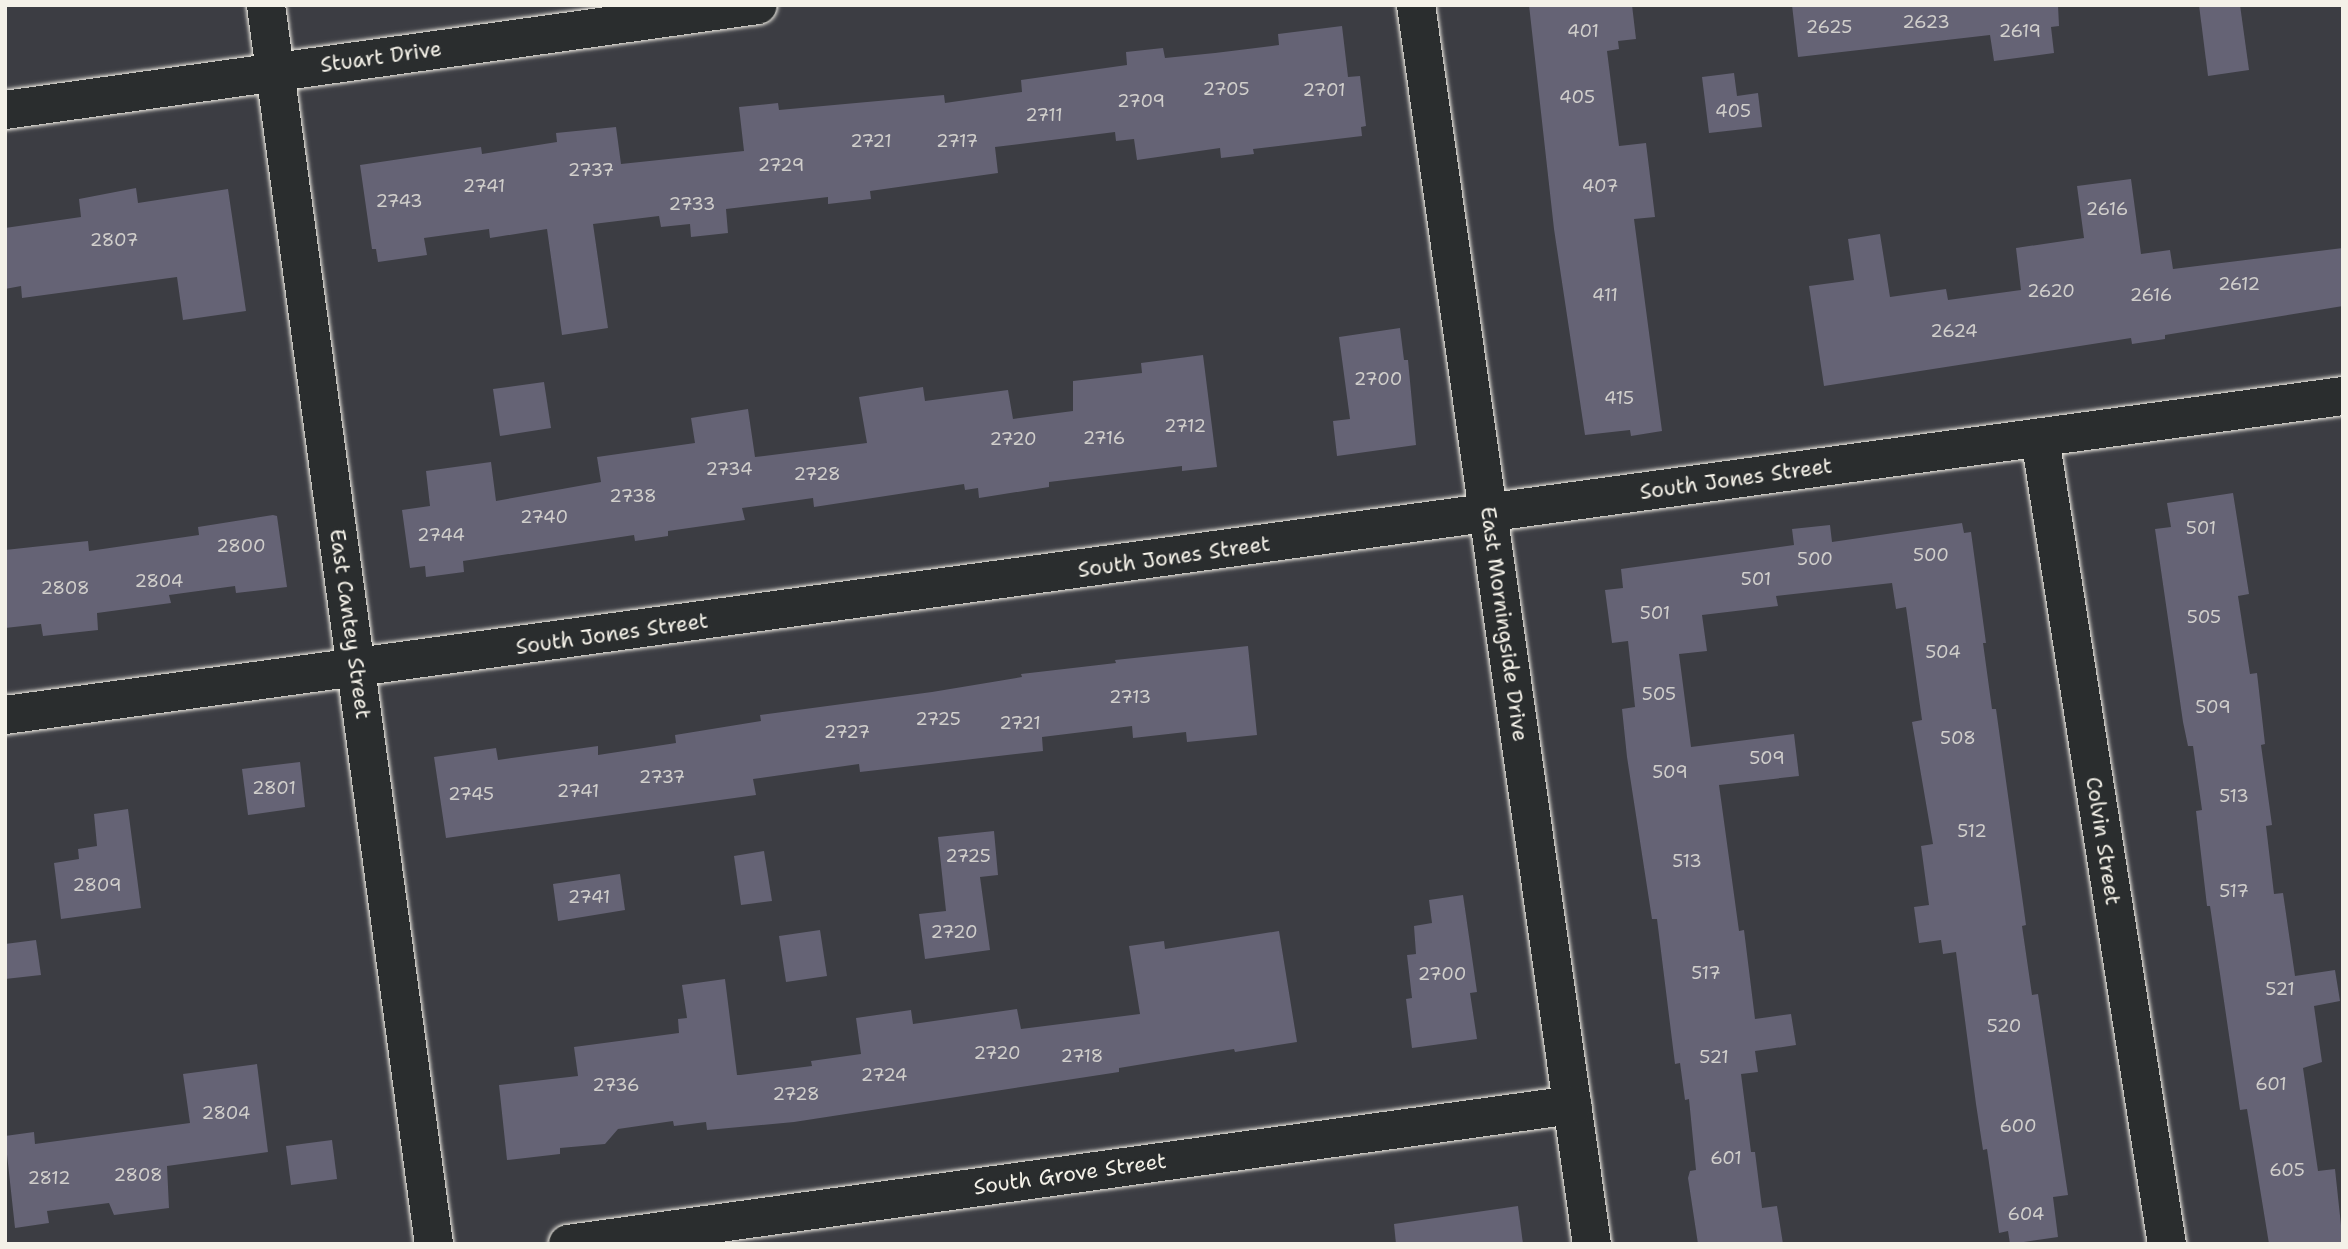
<!DOCTYPE html>
<html>
<head>
<meta charset="utf-8">
<style>
	body { margin:0 }
	#map { position:relative; width:2348px; height:1249px; overflow:hidden; background:#3c3d43; font-family:"Shantell Sans",sans-serif }
	div>[style] { position:absolute }
	.building>* { inset:0; background:#656375 }
	.roads { filter:drop-shadow(0 0 2px #f4f1e8) drop-shadow(0 0 2px #f4f1e8) }
	.minor>* { height:38px; margin:-19px; padding:0 19px; transform-origin:19px; border-radius:19px; background:#2a2d2e }
	span { translate:-50% -50%; white-space:nowrap; text-align:center; line-height:1.15; -webkit-text-stroke:5px #2a2d2e; paint-order:stroke }
	.number-label { font-size:18px; color:#d0cecb }
	.number-label span { -webkit-text-stroke-width:0 }
	.street-label { font-size:21px; color:#f4f1e8 }
	.frame { position:absolute; inset:0; border:7px solid #f4f1e8; pointer-events:none }
</style>
</head>
<body>
<div id="map">
	<div class="building">
		<div style="clip-path:polygon(1529px 5px,1632px 5px,1636px 39px,1618px 41px,1619px 49px,1607px 51px,1619px 146px,1646px 143px,1655px 217px,1634px 219px,1662px 431px,1631px 436px,1630px 430px,1585px 435px,1554px 229px)"></div>
		<div style="clip-path:polygon(1792px 5px,2058px 5px,2059px 26px,2051px 27px,2054px 53px,1994px 61px,1990px 35px,1798px 57px)"></div>
		<div style="clip-path:polygon(2199px 5px,2240px 5px,2249px 70px,2208px 76px)"></div>
		<div style="clip-path:polygon(1342px 26px,1348px 77px,1360px 76px,1366px 126px,1361px 127px,1362px 136px,1253px 149px,1254px 154px,1221px 158px,1220px 148px,1137px 160px,1134px 139px,1116px 141px,1115px 132px,995px 147px,998px 173px,870px 191px,871px 199px,828px 204px,828px 197px,726px 209px,728px 233px,691px 237px,690px 224px,661px 227px,659px 216px,593px 224px,608px 328px,562px 335px,547px 229px,490px 238px,489px 229px,424px 238px,427px 255px,378px 262px,376px 249px,372px 249px,360px 165px,481px 147px,482px 154px,557px 142px,556px 133px,616px 127px,621px 164px,744px 151px,739px 107px,778px 103px,779px 110px,944px 95px,945px 103px,1022px 92px,1021px 80px,1127px 65px,1126px 52px,1163px 48px,1165px 58px,1215px 53px,1279px 45px,1278px 34px)"></div>
		<div style="clip-path:polygon(1734px 73px,1737px 96px,1758px 93px,1762px 127px,1709px 133px,1702px 77px)"></div>
		<div style="clip-path:polygon(2131px 179px,2141px 254px,2170px 250px,2173px 269px,2343px 248px,2343px 306px,2165px 335px,2165px 339px,2132px 344px,2131px 338px,1824px 386px,1809px 286px,1854px 280px,1848px 239px,1880px 234px,1890px 297px,1946px 289px,1948px 300px,2021px 290px,2016px 248px,2084px 238px,2077px 186px)"></div>
		<div style="clip-path:polygon(136px 188px,138px 203px,228px 189px,246px 311px,183px 320px,177px 277px,22px 298px,21px 286px,5px 289px,5px 228px,81px 217px,79px 199px)"></div>
		<div style="clip-path:polygon(1400px 328px,1404px 360px,1408px 360px,1416px 445px,1337px 456px,1333px 421px,1350px 419px,1339px 337px)"></div>
		<div style="clip-path:polygon(1203px 355px,1217px 467px,1182px 471px,1182px 466px,1049px 482px,1049px 487px,979px 498px,978px 488px,965px 490px,964px 484px,814px 507px,813px 498px,742px 508px,745px 520px,668px 531px,668px 536px,635px 541px,634px 535px,463px 561px,464px 572px,426px 577px,425px 566px,410px 568px,402px 510px,430px 506px,426px 471px,491px 462px,496px 501px,601px 482px,597px 457px,695px 443px,691px 418px,748px 409px,755px 457px,867px 443px,859px 397px,923px 387px,925px 401px,1008px 390px,1013px 419px,1073px 411px,1073px 381px,1142px 373px,1141px 363px)"></div>
		<div style="clip-path:polygon(544px 382px,551px 428px,500px 436px,493px 389px)"></div>
		<div style="clip-path:polygon(2233px 493px,2249px 594px,2238px 596px,2250px 674px,2257px 673px,2265px 744px,2261px 745px,2272px 825px,2266px 826px,2274px 894px,2283px 893px,2295px 976px,2335px 970px,2340px 1001px,2314px 1006px,2322px 1062px,2303px 1068px,2318px 1171px,2335px 1169px,2343px 1244px,2269px 1244px,2247px 1109px,2240px 1110px,2210px 906px,2207px 906px,2196px 811px,2202px 810px,2193px 746px,2188px 746px,2183px 722px,2155px 529px,2171px 527px,2167px 503px)"></div>
		<div style="clip-path:polygon(273px 515px,277px 516px,287px 587px,236px 593px,235px 586px,169px 595px,171px 603px,97px 613px,98px 630px,43px 636px,41px 624px,5px 628px,5px 550px,88px 541px,89px 551px,199px 535px,198px 527px)"></div>
		<div style="clip-path:polygon(1962px 523px,1964px 533px,1971px 532px,1986px 643px,1983px 643px,1992px 709px,1996px 709px,2026px 925px,2022px 926px,2032px 995px,2038px 994px,2068px 1195px,2053px 1197px,2058px 1237px,2010px 1244px,2008px 1231px,1999px 1233px,1987px 1149px,1983px 1150px,1976px 1104px,1956px 952px,1943px 954px,1941px 940px,1919px 943px,1914px 907px,1929px 905px,1921px 846px,1933px 844px,1912px 722px,1922px 720px,1906px 607px,1896px 609px,1892px 583px,1776px 596px,1778px 606px,1702px 615px,1707px 651px,1679px 654px,1691px 747px,1794px 734px,1799px 776px,1719px 785px,1739px 931px,1744px 930px,1755px 1019px,1791px 1014px,1796px 1045px,1755px 1051px,1758px 1072px,1741px 1074px,1751px 1152px,1755px 1152px,1762px 1208px,1777px 1206px,1783px 1244px,1698px 1244px,1688px 1178px,1690px 1171px,1696px 1170px,1689px 1099px,1685px 1100px,1680px 1063px,1675px 1064px,1657px 919px,1652px 919px,1627px 757px,1622px 709px,1635px 707px,1628px 641px,1612px 643px,1605px 590px,1623px 588px,1621px 569px,1794px 545px,1792px 529px,1830px 525px,1832px 542px)"></div>
		<div style="clip-path:polygon(1248px 646px,1257px 735px,1187px 742px,1186px 732px,1133px 738px,1132px 726px,1042px 737px,1043px 751px,860px 772px,859px 764px,753px 779px,756px 795px,446px 838px,434px 757px,496px 748px,498px 760px,598px 746px,598px 755px,676px 743px,675px 735px,761px 721px,760px 715px,932px 692px,1022px 677px,1021px 674px,1116px 663px,1115px 660px)"></div>
		<div style="clip-path:polygon(300px 762px,305px 807px,248px 815px,242px 769px)"></div>
		<div style="clip-path:polygon(128px 809px,141px 908px,61px 919px,54px 863px,79px 859px,78px 849px,97px 846px,94px 814px)"></div>
		<div style="clip-path:polygon(994px 831px,998px 875px,980px 877px,990px 950px,925px 959px,919px 914px,946px 911px,938px 837px)"></div>
		<div style="clip-path:polygon(764px 851px,772px 901px,741px 905px,734px 856px)"></div>
		<div style="clip-path:polygon(620px 874px,625px 910px,558px 921px,553px 884px)"></div>
		<div style="clip-path:polygon(1463px 895px,1477px 992px,1470px 993px,1477px 1039px,1412px 1048px,1406px 999px,1412px 998px,1407px 955px,1416px 954px,1414px 926px,1432px 923px,1429px 900px)"></div>
		<div style="clip-path:polygon(820px 930px,827px 976px,786px 982px,779px 936px)"></div>
		<div style="clip-path:polygon(1279px 931px,1297px 1042px,1235px 1052px,1234px 1049px,1119px 1068px,1119px 1072px,794px 1122px,707px 1130px,706px 1122px,674px 1126px,673px 1121px,618px 1129px,605px 1144px,560px 1148px,560px 1154px,507px 1160px,499px 1085px,578px 1076px,574px 1047px,679px 1033px,678px 1019px,687px 1018px,682px 985px,725px 979px,737px 1075px,740px 1075px,812px 1066px,811px 1061px,861px 1054px,856px 1018px,911px 1010px,913px 1024px,1017px 1009px,1021px 1029px,1140px 1014px,1129px 946px,1164px 941px,1165px 949px)"></div>
		<div style="clip-path:polygon(36px 940px,41px 975px,5px 979px,5px 944px)"></div>
		<div style="clip-path:polygon(257px 1064px,268px 1152px,167px 1166px,169px 1208px,114px 1215px,109px 1203px,47px 1211px,49px 1223px,15px 1228px,5px 1136px,34px 1132px,35px 1144px,190px 1123px,183px 1074px)"></div>
		<div style="clip-path:polygon(332px 1140px,337px 1179px,291px 1185px,286px 1146px)"></div>
		<div style="clip-path:polygon(1518px 1206px,1523px 1244px,1396px 1244px,1394px 1224px)"></div>
	</div>
	<div class="roads">
		<div class="minor">
			<div style="left:266px;top:5px;width:1250px;rotate:82.28deg"></div>
			<div style="left:1416px;top:5px;width:1251px;rotate:81.92deg"></div>
			<div style="left:5px;top:110px;width:760px;rotate:-7.94deg"></div>
			<div style="left:2040px;top:438px;width:816px;rotate:81.05deg"></div>
			<div style="left:5px;top:715px;width:2360px;rotate:-7.77deg"></div>
			<div style="left:568px;top:1244px;width:1014px;rotate:-7.88deg"></div>
		</div>
	</div>
	<div class="number-label">
		<span style="left:1926px;top:22px">2623</span>
		<span style="left:1829px;top:27px">2625</span>
		<span style="left:1583px;top:31px">401</span>
		<span style="left:2020px;top:31px">2619</span>
		<span style="left:1226px;top:89px">2705</span>
		<span style="left:1324px;top:90px">2701</span>
		<span style="left:1577px;top:97px">405</span>
		<span style="left:1141px;top:101px">2709</span>
		<span style="left:1733px;top:111px">405</span>
		<span style="left:1044px;top:115px">2711</span>
		<span style="left:871px;top:141px">2721</span>
		<span style="left:957px;top:141px">2717</span>
		<span style="left:781px;top:165px">2729</span>
		<span style="left:591px;top:170px">2737</span>
		<span style="left:484px;top:186px">2741</span>
		<span style="left:1600px;top:186px">407</span>
		<span style="left:399px;top:201px">2743</span>
		<span style="left:692px;top:204px">2733</span>
		<span style="left:2107px;top:209px">2616</span>
		<span style="left:114px;top:240px">2807</span>
		<span style="left:2239px;top:284px">2612</span>
		<span style="left:2051px;top:291px">2620</span>
		<span style="left:1605px;top:295px">411</span>
		<span style="left:2151px;top:295px">2616</span>
		<span style="left:1954px;top:331px">2624</span>
		<span style="left:1378px;top:379px">2700</span>
		<span style="left:1619px;top:398px">415</span>
		<span style="left:1185px;top:426px">2712</span>
		<span style="left:1104px;top:438px">2716</span>
		<span style="left:1013px;top:439px">2720</span>
		<span style="left:729px;top:469px">2734</span>
		<span style="left:817px;top:474px">2728</span>
		<span style="left:633px;top:496px">2738</span>
		<span style="left:544px;top:517px">2740</span>
		<span style="left:2201px;top:528px">501</span>
		<span style="left:441px;top:535px">2744</span>
		<span style="left:241px;top:546px">2800</span>
		<span style="left:1931px;top:555px">500</span>
		<span style="left:1815px;top:559px">500</span>
		<span style="left:1756px;top:579px">501</span>
		<span style="left:159px;top:581px">2804</span>
		<span style="left:65px;top:588px">2808</span>
		<span style="left:1655px;top:613px">501</span>
		<span style="left:2204px;top:617px">505</span>
		<span style="left:1943px;top:652px">504</span>
		<span style="left:1659px;top:694px">505</span>
		<span style="left:1130px;top:697px">2713</span>
		<span style="left:2213px;top:707px">509</span>
		<span style="left:938px;top:719px">2725</span>
		<span style="left:1020px;top:723px">2721</span>
		<span style="left:847px;top:732px">2727</span>
		<span style="left:1958px;top:738px">508</span>
		<span style="left:1767px;top:758px">509</span>
		<span style="left:1670px;top:772px">509</span>
		<span style="left:662px;top:777px">2737</span>
		<span style="left:274px;top:788px">2801</span>
		<span style="left:578px;top:791px">2741</span>
		<span style="left:471px;top:794px">2745</span>
		<span style="left:2234px;top:796px">513</span>
		<span style="left:1972px;top:831px">512</span>
		<span style="left:968px;top:856px">2725</span>
		<span style="left:1687px;top:861px">513</span>
		<span style="left:97px;top:885px">2809</span>
		<span style="left:2234px;top:891px">517</span>
		<span style="left:589px;top:897px">2741</span>
		<span style="left:954px;top:932px">2720</span>
		<span style="left:1706px;top:973px">517</span>
		<span style="left:1442px;top:974px">2700</span>
		<span style="left:2280px;top:989px">521</span>
		<span style="left:2004px;top:1026px">520</span>
		<span style="left:997px;top:1053px">2720</span>
		<span style="left:1082px;top:1056px">2718</span>
		<span style="left:1714px;top:1057px">521</span>
		<span style="left:884px;top:1075px">2724</span>
		<span style="left:2271px;top:1084px">601</span>
		<span style="left:616px;top:1085px">2736</span>
		<span style="left:796px;top:1094px">2728</span>
		<span style="left:226px;top:1113px">2804</span>
		<span style="left:2018px;top:1126px">600</span>
		<span style="left:1726px;top:1158px">601</span>
		<span style="left:2287px;top:1170px">605</span>
		<span style="left:138px;top:1175px">2808</span>
		<span style="left:49px;top:1178px">2812</span>
		<span style="left:2026px;top:1214px">604</span>
	</div>
	<div class="street-label">
		<span style="left:381px;top:57px;rotate:-8deg">Stuart Drive</span>
		<span style="left:1736px;top:479px;rotate:-8deg">South Jones Street</span>
		<span style="left:1174px;top:557px;rotate:-8deg">South Jones Street</span>
		<span style="left:350px;top:624px;rotate:82deg">East Cantey Street</span>
		<span style="left:1504px;top:624px;rotate:82deg">East Morningside Drive</span>
		<span style="left:612px;top:634px;rotate:-8deg">South Jones Street</span>
		<span style="left:2103px;top:841px;rotate:81deg">Colvin Street</span>
		<span style="left:1070px;top:1174px;rotate:-8deg">South Grove Street</span>
	</div>
	<div class="frame"></div>
</div>
</body>
</html>
